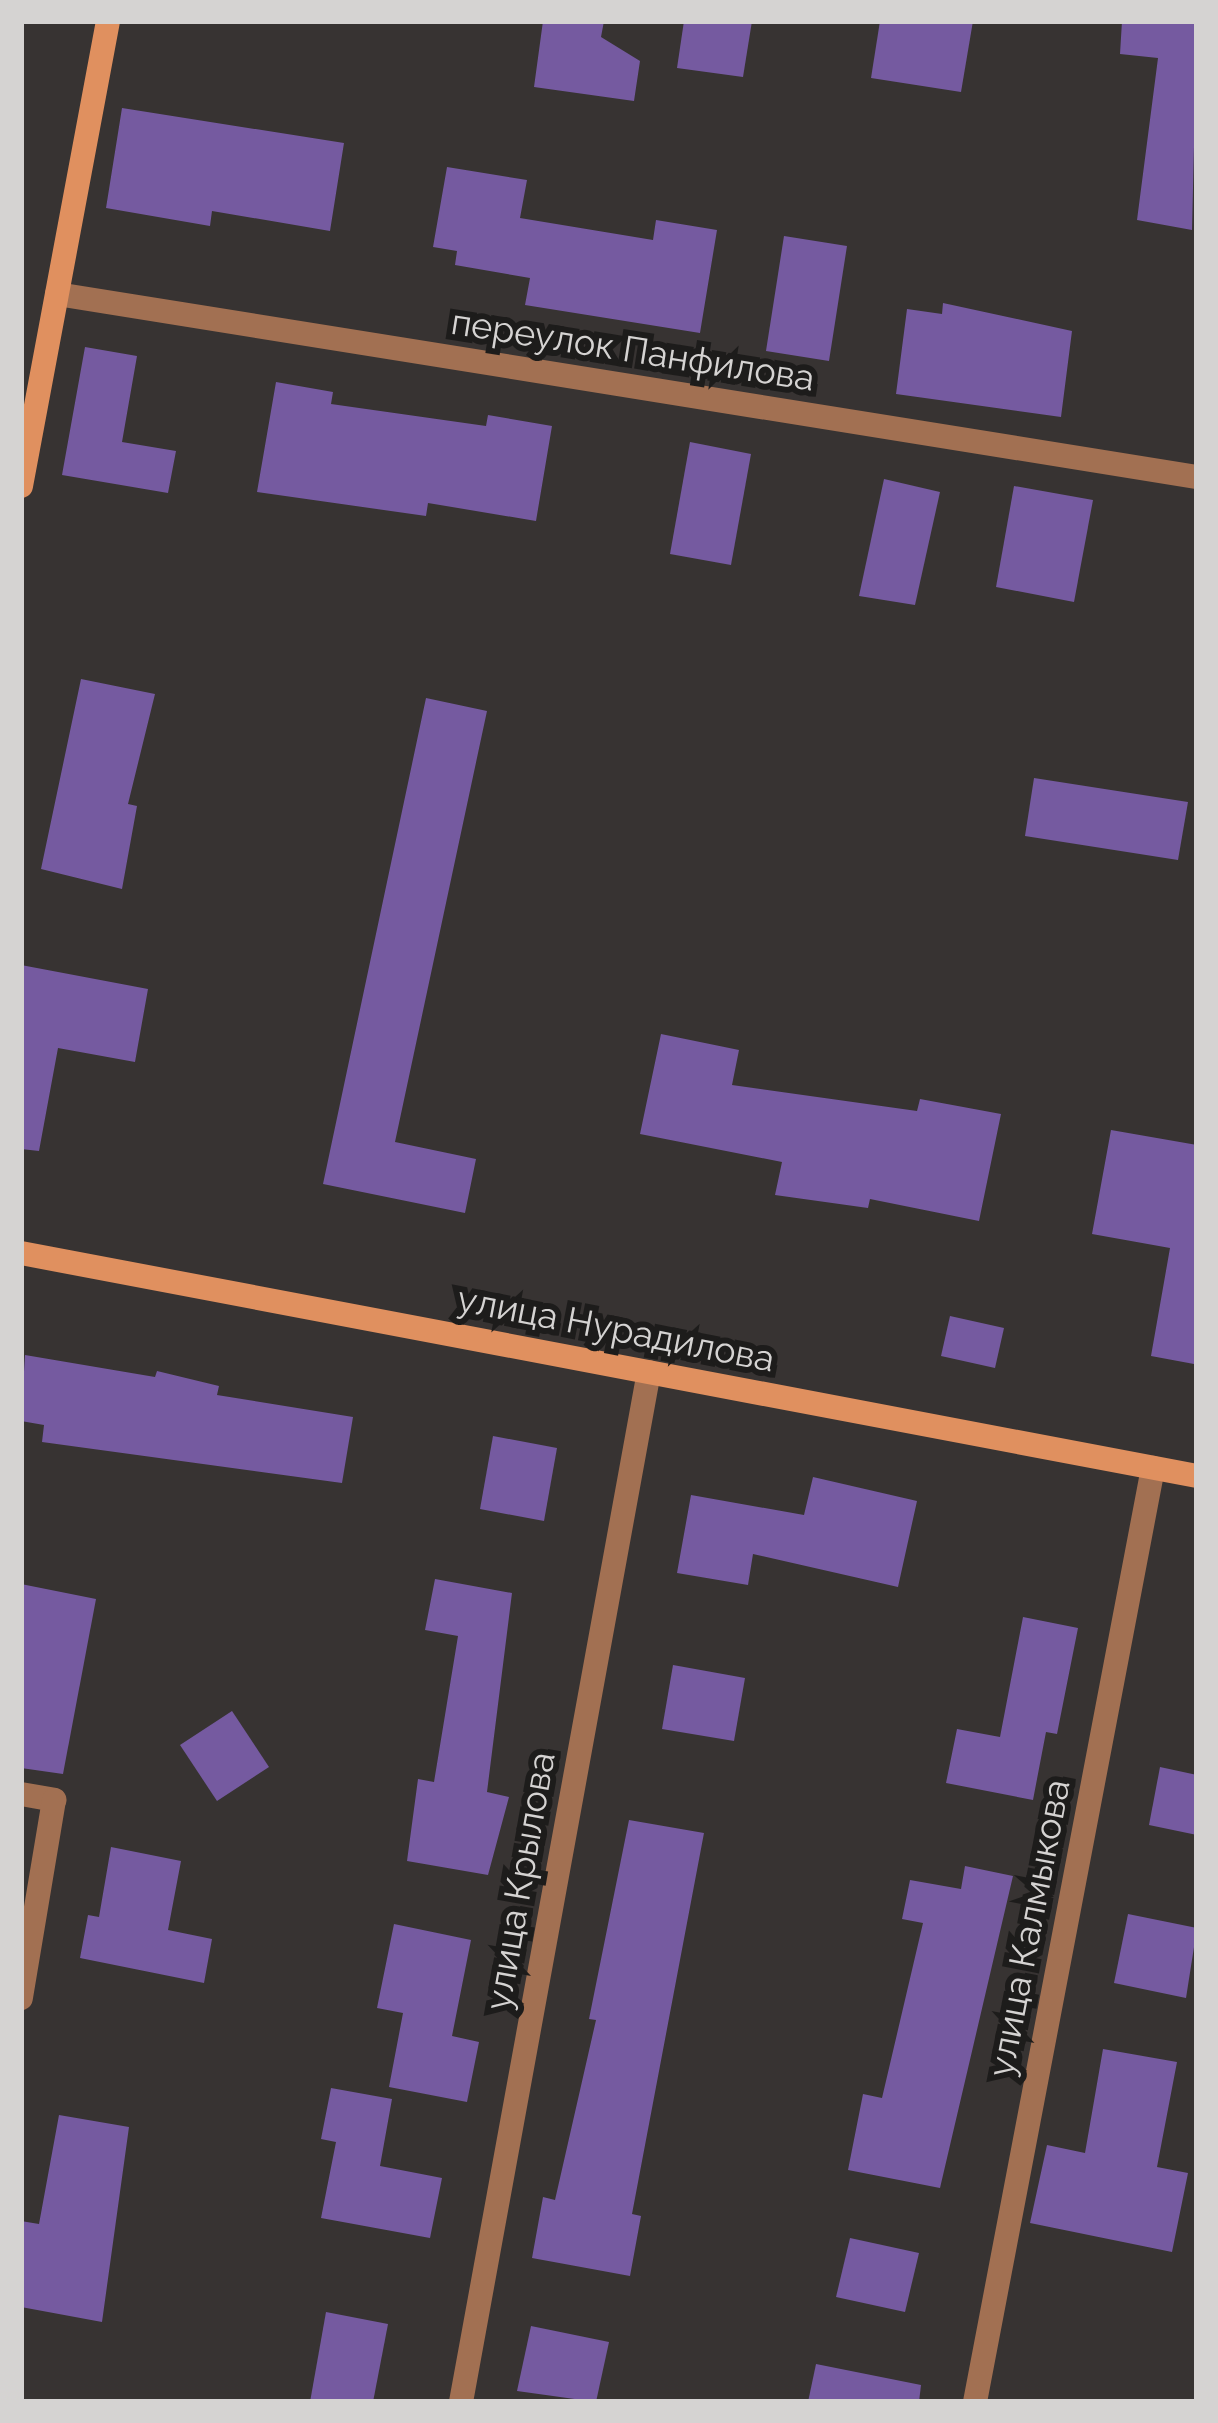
<!DOCTYPE html>
<html>
<head>
<meta charset="utf-8">
<style>
	body { margin:0 }
	#map { position:relative; width:1218px; height:2423px; overflow:hidden; background:#373332; font-family:Raleway,sans-serif }
	div>[style] { position:absolute }
	.building>* { inset:0; background:#755aa0 }
	.lane>* { height:24px; margin:-12px; padding:0 12px; transform-origin:12px; border-radius:12px; background:#a27052 }
	.secondary>* { height:24px; margin:-12px; padding:0 12px; transform-origin:12px; border-radius:12px; background:#e0905f }
	span { translate:-50% -50%; white-space:nowrap; text-align:center; line-height:1.15; -webkit-text-stroke:12px #1d1c1b; paint-order:stroke }
	.street-label { font-size:36px; color:#d5d3d2 }
	.frame { position:absolute; inset:0; border:24px solid #d5d3d2; pointer-events:none }
</style>
</head>
<body>
<div id="map">
	<div class="building">
		<div style="clip-path:polygon(543px 21px,604px 21px,601px 37px,640px 61px,634px 101px,534px 87px)"></div>
		<div style="clip-path:polygon(684px 21px,752px 21px,743px 77px,677px 68px)"></div>
		<div style="clip-path:polygon(880px 21px,973px 21px,961px 92px,871px 78px)"></div>
		<div style="clip-path:polygon(1122px 21px,1197px 21px,1192px 230px,1137px 220px,1158px 58px,1120px 54px)"></div>
		<div style="clip-path:polygon(122px 108px,344px 143px,330px 231px,212px 211px,210px 226px,106px 208px)"></div>
		<div style="clip-path:polygon(447px 167px,527px 180px,520px 218px,653px 240px,656px 220px,717px 230px,700px 333px,525px 305px,530px 278px,455px 265px,457px 251px,433px 247px)"></div>
		<div style="clip-path:polygon(784px 236px,847px 246px,829px 361px,766px 351px)"></div>
		<div style="clip-path:polygon(943px 303px,1072px 331px,1061px 417px,896px 394px,907px 309px,942px 314px)"></div>
		<div style="clip-path:polygon(85px 347px,137px 356px,122px 442px,176px 451px,168px 493px,62px 475px)"></div>
		<div style="clip-path:polygon(276px 382px,333px 392px,331px 404px,486px 426px,488px 415px,552px 426px,536px 521px,428px 503px,426px 516px,257px 492px)"></div>
		<div style="clip-path:polygon(690px 442px,751px 454px,731px 565px,670px 554px)"></div>
		<div style="clip-path:polygon(884px 479px,940px 492px,915px 605px,859px 596px)"></div>
		<div style="clip-path:polygon(1014px 486px,1093px 500px,1074px 602px,996px 587px)"></div>
		<div style="clip-path:polygon(81px 679px,155px 694px,128px 804px,137px 806px,122px 889px,41px 869px)"></div>
		<div style="clip-path:polygon(426px 698px,487px 711px,395px 1142px,476px 1159px,465px 1213px,323px 1184px)"></div>
		<div style="clip-path:polygon(1034px 778px,1188px 802px,1178px 860px,1025px 836px)"></div>
		<div style="clip-path:polygon(21px 965px,148px 989px,135px 1062px,58px 1048px,39px 1151px,21px 1149px)"></div>
		<div style="clip-path:polygon(661px 1034px,739px 1050px,732px 1085px,917px 1111px,920px 1099px,1001px 1114px,979px 1221px,870px 1199px,868px 1208px,775px 1195px,782px 1162px,640px 1134px)"></div>
		<div style="clip-path:polygon(1111px 1130px,1197px 1145px,1194px 1364px,1151px 1356px,1170px 1248px,1092px 1234px)"></div>
		<div style="clip-path:polygon(950px 1316px,1004px 1328px,995px 1368px,941px 1356px)"></div>
		<div style="clip-path:polygon(25px 1355px,155px 1377px,157px 1371px,219px 1386px,217px 1395px,353px 1417px,342px 1483px,42px 1442px,44px 1425px,21px 1421px)"></div>
		<div style="clip-path:polygon(493px 1436px,557px 1448px,544px 1521px,480px 1509px)"></div>
		<div style="clip-path:polygon(813px 1477px,917px 1501px,898px 1587px,753px 1554px,748px 1585px,677px 1573px,691px 1495px,804px 1515px)"></div>
		<div style="clip-path:polygon(435px 1579px,512px 1593px,487px 1792px,509px 1797px,488px 1875px,407px 1861px,418px 1779px,434px 1782px,458px 1636px,425px 1630px)"></div>
		<div style="clip-path:polygon(21px 1584px,96px 1599px,63px 1774px,21px 1768px)"></div>
		<div style="clip-path:polygon(1023px 1617px,1078px 1628px,1057px 1734px,1046px 1732px,1033px 1800px,946px 1783px,957px 1729px,1000px 1737px)"></div>
		<div style="clip-path:polygon(673px 1665px,745px 1678px,734px 1741px,662px 1729px)"></div>
		<div style="clip-path:polygon(232px 1711px,269px 1767px,217px 1801px,180px 1745px)"></div>
		<div style="clip-path:polygon(1160px 1767px,1197px 1775px,1197px 1835px,1149px 1825px)"></div>
		<div style="clip-path:polygon(629px 1820px,704px 1833px,632px 2214px,641px 2216px,630px 2276px,532px 2258px,543px 2197px,555px 2200px,596px 2020px,589px 2019px)"></div>
		<div style="clip-path:polygon(111px 1847px,181px 1861px,168px 1930px,212px 1939px,204px 1983px,80px 1958px,88px 1915px,99px 1917px)"></div>
		<div style="clip-path:polygon(965px 1866px,1013px 1876px,940px 2188px,848px 2170px,863px 2094px,882px 2098px,923px 1923px,902px 1919px,910px 1880px,961px 1889px)"></div>
		<div style="clip-path:polygon(1128px 1914px,1197px 1928px,1186px 1998px,1114px 1983px)"></div>
		<div style="clip-path:polygon(394px 1924px,471px 1940px,452px 2036px,479px 2042px,467px 2102px,389px 2087px,403px 2013px,377px 2008px)"></div>
		<div style="clip-path:polygon(1103px 2049px,1177px 2062px,1157px 2167px,1188px 2173px,1172px 2252px,1030px 2223px,1047px 2145px,1085px 2153px)"></div>
		<div style="clip-path:polygon(331px 2088px,392px 2099px,380px 2166px,442px 2178px,430px 2238px,321px 2218px,336px 2142px,321px 2139px)"></div>
		<div style="clip-path:polygon(59px 2115px,129px 2127px,102px 2322px,21px 2307px,21px 2221px,39px 2224px)"></div>
		<div style="clip-path:polygon(850px 2238px,919px 2253px,905px 2312px,836px 2297px)"></div>
		<div style="clip-path:polygon(326px 2312px,388px 2324px,373px 2402px,310px 2402px)"></div>
		<div style="clip-path:polygon(531px 2326px,609px 2342px,596px 2402px,517px 2391px)"></div>
		<div style="clip-path:polygon(816px 2364px,921px 2385px,919px 2402px,808px 2402px)"></div>
	</div>
	<div class="lane">
		<div style="left:57px;top:294px;width:1155px;rotate:9.12deg"></div>
		<div style="left:21px;top:1794px;width:34px;rotate:10deg"></div>
		<div style="left:54px;top:1800px;width:201px;rotate:99.5deg"></div>
		<div style="left:461px;top:2402px;width:1047px;rotate:-79.66deg"></div>
		<div style="left:975px;top:2402px;width:951px;rotate:-79.21deg"></div>
	</div>
	<div class="secondary">
		<div style="left:21px;top:486px;width:473px;rotate:-79.4deg"></div>
		<div style="left:21px;top:1253px;width:1197px;rotate:10.74deg"></div>
	</div>
	<div class="street-label">
		<span style="left:633px;top:350px;rotate:9deg">переулок Панфилова</span>
		<span style="left:616px;top:1329px;rotate:11deg">улица Нурадилова</span>
		<span style="left:520px;top:1881px;rotate:-80deg">улица Крылова</span>
		<span style="left:1029px;top:1928px;rotate:-79deg">улица Калмыкова</span>
	</div>
	<div class="frame"></div>
</div>
</body>
</html>
